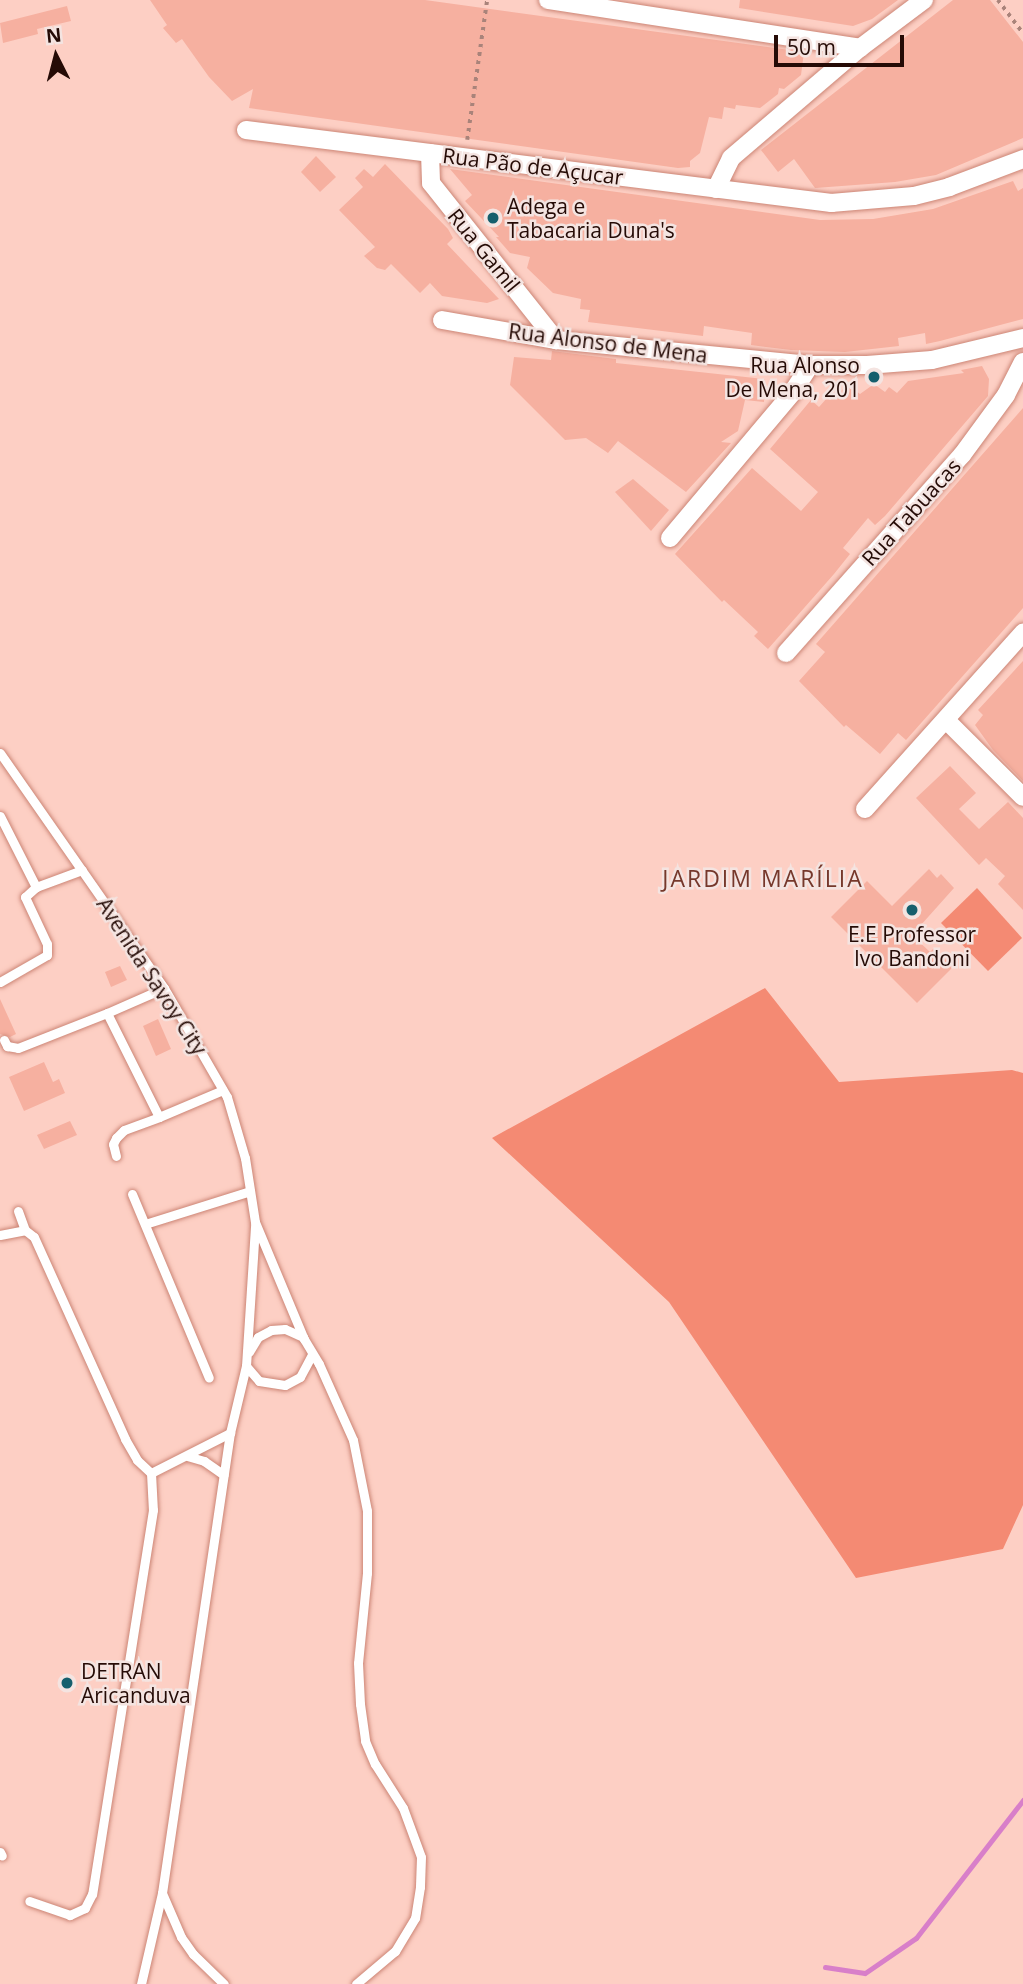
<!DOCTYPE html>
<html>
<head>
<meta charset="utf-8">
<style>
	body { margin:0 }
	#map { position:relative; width:1023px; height:1984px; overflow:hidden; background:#fdcfc4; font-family:"Open Sans",sans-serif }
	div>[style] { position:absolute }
	.green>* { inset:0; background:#f48a73 }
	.stream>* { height:5px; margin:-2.5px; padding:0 2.5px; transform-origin:2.5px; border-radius:2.5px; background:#d87fc9 }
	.building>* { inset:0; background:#f6b0a0 }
	.path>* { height:3.5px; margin-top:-1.75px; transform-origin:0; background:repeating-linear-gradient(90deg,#a9837a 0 3.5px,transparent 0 8.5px) }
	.roads { filter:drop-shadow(0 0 2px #cc8575) drop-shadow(0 0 2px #cc8575) }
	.service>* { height:9px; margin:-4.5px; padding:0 4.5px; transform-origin:4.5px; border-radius:4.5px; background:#fff }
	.minor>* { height:18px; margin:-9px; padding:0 9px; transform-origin:9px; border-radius:9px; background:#fff }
	.dots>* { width:19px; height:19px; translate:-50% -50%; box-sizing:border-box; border:4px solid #f4e4e1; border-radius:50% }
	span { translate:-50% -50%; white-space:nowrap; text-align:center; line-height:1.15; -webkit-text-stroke:5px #f4e4e1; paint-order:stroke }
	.street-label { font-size:21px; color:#250b06 }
	.poi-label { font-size:21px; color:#250b06 }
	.left { translate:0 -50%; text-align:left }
	.right { translate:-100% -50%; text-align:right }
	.neighbourhood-label { font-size:23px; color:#76382b; letter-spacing:2px }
	.north { position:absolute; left:21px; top:21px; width:70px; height:70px; -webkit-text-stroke:5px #f4e4e1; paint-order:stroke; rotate:354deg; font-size:19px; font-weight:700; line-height:28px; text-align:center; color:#250b06 }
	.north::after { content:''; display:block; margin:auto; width:24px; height:32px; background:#250b06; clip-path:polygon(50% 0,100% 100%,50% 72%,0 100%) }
	.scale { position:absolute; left:774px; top:35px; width:130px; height:32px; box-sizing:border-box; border:4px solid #250b06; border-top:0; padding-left:9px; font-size:21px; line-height:24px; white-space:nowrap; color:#250b06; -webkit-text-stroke:5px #f4e4e1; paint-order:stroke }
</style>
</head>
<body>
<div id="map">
	<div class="green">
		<div style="clip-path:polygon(977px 888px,1022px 938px,988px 971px,941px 923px)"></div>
		<div style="clip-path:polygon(765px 988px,839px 1082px,1012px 1070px,1023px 1073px,1023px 1505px,1003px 1549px,856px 1578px,669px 1302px,492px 1138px)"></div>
	</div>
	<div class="stream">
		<div style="left:825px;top:1967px;width:40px;rotate:8.5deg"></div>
		<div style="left:865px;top:1973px;width:62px;rotate:-34.5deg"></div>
		<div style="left:916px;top:1938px;width:175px;rotate:-52.2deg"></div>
	</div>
	<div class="building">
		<div style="clip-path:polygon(150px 0,425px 0,804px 52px,801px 75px,784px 89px,779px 88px,778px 94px,760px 108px,736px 105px,735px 109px,724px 107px,722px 119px,709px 117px,700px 153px,690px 161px,690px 167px,678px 168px,249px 108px,253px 89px,232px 101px,209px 77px,182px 39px,176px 43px,163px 28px,167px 25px)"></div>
		<div style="clip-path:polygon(740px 0,898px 0,872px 19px,853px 26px,739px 8px)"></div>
		<div style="clip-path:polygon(953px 0,990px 0,1023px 42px,1023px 138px,936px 175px,895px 182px,815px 188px,794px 159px,778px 172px,761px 150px)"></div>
		<div style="clip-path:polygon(67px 6px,71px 21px,37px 29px,38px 34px,3px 43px,0 23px)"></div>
		<div style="clip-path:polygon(316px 156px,336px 177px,320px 192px,301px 172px)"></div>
		<div style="clip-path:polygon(385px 164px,448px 229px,453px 238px,447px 244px,499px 299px,487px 303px,442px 296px,430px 283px,420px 293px,391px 264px,385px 270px,377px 268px,364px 256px,375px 247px,339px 210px,363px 187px,355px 178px,364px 169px,373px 177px)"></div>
		<div style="clip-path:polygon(450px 169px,820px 220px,873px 219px,933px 209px,1013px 181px,1018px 191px,1023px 188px,1023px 319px,940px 341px,926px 344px,925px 333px,898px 338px,899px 346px,845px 352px,791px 350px,751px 345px,752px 333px,704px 326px,703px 336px,588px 322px,590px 310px,580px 309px,581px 299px,553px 293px,527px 268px,530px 257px,510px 253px,496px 237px,499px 237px,465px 201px,472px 195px)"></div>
		<div style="clip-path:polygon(552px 351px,616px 359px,616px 363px,765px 379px,764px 402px,745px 400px,738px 431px,721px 442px,731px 443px,686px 492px,618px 441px,608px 453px,586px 438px,565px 440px,510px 385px,514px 357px,551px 360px)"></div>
		<div style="clip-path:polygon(982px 366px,989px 379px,988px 396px,885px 516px,875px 525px,868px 518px,843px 548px,850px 554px,834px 574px,768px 649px,754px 636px,758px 632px,724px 600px,722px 602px,675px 554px,752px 468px,801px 511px,818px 492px,770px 449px,811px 400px,819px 407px,827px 398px,830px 400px,848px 385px,860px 394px,874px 384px,885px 392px,889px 387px,897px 393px,908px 381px,964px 373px,961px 370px)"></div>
		<div style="clip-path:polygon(1023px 408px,1023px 608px,906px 740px,898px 733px,880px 754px,846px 725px,844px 727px,799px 681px,825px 652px,816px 644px)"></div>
		<div style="clip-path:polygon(633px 479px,669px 510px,651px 531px,615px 492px)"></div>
		<div style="clip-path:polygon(1023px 661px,1023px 781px,993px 750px,975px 725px,983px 715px,978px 710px)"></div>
		<div style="clip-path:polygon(950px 766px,976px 793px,959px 809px,979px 829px,1008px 802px,1023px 818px,1023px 910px,998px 884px,1005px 876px,986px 858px,979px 865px,916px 798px)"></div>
		<div style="clip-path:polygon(929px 869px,937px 878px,941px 874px,954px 888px,912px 935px,930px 952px,934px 948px,953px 967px,917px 1003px,831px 917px,867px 881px,892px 906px)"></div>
		<div style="clip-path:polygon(120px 966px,127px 980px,111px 987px,105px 972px)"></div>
		<div style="clip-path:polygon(0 999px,16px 1034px,10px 1037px,0 1034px)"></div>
		<div style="clip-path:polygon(158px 1019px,171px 1049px,156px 1056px,143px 1026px)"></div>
		<div style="clip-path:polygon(44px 1062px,53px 1082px,59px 1079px,65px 1093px,24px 1111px,9px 1077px)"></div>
		<div style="clip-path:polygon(70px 1121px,77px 1135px,44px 1149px,37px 1135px)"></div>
	</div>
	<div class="path">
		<div style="left:998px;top:0;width:41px;rotate:52.9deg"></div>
		<div style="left:467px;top:140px;width:141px;rotate:-81.9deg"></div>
	</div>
	<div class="roads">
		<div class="service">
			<div style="left:0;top:753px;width:287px;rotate:55.1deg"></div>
			<div style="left:164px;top:988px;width:126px;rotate:60deg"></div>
			<div style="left:227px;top:1097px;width:64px;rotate:73.6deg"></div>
			<div style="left:245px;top:1158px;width:65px;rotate:81.1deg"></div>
			<div style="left:255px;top:1222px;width:127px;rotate:67.3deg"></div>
			<div style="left:304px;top:1339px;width:29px;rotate:59deg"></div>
			<div style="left:319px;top:1364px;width:83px;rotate:65.9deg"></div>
			<div style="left:353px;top:1440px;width:72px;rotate:78.8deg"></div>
			<div style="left:367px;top:1511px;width:62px;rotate:90deg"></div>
			<div style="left:367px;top:1573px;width:90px;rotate:95.7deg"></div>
			<div style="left:358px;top:1663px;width:41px;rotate:87.2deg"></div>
			<div style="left:360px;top:1704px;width:37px;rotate:82deg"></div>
			<div style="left:365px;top:1741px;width:25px;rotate:67deg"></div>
			<div style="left:375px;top:1764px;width:52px;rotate:57.5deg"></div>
			<div style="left:403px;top:1808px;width:52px;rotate:69.8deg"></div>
			<div style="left:421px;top:1857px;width:30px;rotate:92deg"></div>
			<div style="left:420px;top:1887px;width:31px;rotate:99deg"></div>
			<div style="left:415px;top:1918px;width:39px;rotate:121deg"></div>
			<div style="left:395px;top:1951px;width:51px;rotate:139.8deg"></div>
			<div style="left:0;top:816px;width:80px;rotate:63.1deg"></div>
			<div style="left:36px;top:887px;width:49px;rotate:-20.3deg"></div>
			<div style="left:0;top:982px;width:54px;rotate:-29.9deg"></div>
			<div style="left:47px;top:955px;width:11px;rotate:-90deg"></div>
			<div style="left:47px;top:944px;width:52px;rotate:-115.1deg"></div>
			<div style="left:25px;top:897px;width:15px;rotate:-42deg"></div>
			<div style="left:4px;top:1040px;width:7px;rotate:63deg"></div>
			<div style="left:7px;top:1046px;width:11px;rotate:10deg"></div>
			<div style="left:18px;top:1048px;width:96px;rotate:-21.5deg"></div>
			<div style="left:159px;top:1117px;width:69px;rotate:-22.9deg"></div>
			<div style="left:116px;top:1156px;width:12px;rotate:-104deg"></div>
			<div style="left:113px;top:1144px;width:7px;rotate:-63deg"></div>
			<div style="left:116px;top:1138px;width:11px;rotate:-45deg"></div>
			<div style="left:124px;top:1130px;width:37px;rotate:-20deg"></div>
			<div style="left:159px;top:1117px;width:116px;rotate:-116.6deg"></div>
			<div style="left:107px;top:1013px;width:62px;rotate:-23.7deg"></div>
			<div style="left:132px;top:1194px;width:199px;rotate:67.3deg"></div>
			<div style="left:18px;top:1211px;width:20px;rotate:70deg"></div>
			<div style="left:145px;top:1224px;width:110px;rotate:-17.4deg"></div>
			<div style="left:0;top:1235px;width:25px;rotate:-11deg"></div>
			<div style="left:25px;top:1230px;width:11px;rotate:38deg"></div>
			<div style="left:34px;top:1237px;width:222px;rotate:65.7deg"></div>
			<div style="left:125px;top:1439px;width:24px;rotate:60deg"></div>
			<div style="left:137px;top:1460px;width:19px;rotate:43deg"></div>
			<div style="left:151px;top:1473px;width:37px;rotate:87deg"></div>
			<div style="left:153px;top:1510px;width:389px;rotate:99deg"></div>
			<div style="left:92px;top:1894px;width:16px;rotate:117deg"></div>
			<div style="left:85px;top:1908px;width:17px;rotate:155deg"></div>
			<div style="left:70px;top:1915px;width:43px;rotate:-161.1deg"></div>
			<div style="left:249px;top:1352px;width:17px;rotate:-59deg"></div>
			<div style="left:258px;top:1337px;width:15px;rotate:-28deg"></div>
			<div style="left:271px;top:1330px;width:14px;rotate:-4deg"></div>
			<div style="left:285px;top:1329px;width:20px;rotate:24deg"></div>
			<div style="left:246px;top:1366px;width:20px;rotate:49deg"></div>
			<div style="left:259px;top:1381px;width:26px;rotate:9deg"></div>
			<div style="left:285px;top:1385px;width:17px;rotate:-28deg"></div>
			<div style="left:300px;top:1377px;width:26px;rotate:-62deg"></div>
			<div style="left:187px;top:1456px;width:18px;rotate:16deg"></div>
			<div style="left:204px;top:1461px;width:24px;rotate:35deg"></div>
			<div style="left:151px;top:1473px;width:89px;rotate:-26.9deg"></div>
			<div style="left:0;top:1852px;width:4px;rotate:63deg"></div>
			<div style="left:162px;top:1893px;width:48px;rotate:66.6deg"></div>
			<div style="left:181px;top:1937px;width:21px;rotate:55deg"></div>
			<div style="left:193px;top:1954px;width:43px;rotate:44.1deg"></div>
			<div style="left:141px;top:1984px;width:93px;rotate:-77deg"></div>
			<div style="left:162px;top:1893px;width:465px;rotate:-81.6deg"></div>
			<div style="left:230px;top:1433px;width:69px;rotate:-76.6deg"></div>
			<div style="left:246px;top:1366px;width:141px;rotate:-86.3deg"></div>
		</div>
		<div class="minor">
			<div style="left:548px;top:0;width:316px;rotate:8.7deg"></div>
			<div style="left:246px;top:130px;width:590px;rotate:7.11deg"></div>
			<div style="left:831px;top:203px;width:83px;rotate:-4.8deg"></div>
			<div style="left:914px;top:196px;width:36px;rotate:-14deg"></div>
			<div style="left:949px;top:187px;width:79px;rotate:-20.7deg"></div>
			<div style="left:430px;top:153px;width:30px;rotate:88deg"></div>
			<div style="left:431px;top:183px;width:201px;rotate:51.5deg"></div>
			<div style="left:716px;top:189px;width:34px;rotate:-64deg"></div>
			<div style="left:731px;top:158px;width:170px;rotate:-40.5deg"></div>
			<div style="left:860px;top:48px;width:80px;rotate:-36.9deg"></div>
			<div style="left:442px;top:320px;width:116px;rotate:10deg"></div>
			<div style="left:556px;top:340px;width:255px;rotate:5.6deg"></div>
			<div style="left:810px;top:365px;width:57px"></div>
			<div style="left:867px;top:365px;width:65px;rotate:-4.4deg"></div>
			<div style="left:932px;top:360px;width:94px;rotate:-13.6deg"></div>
			<div style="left:670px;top:538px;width:189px;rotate:-49.9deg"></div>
			<div style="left:792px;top:393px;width:33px;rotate:-57deg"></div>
			<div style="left:786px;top:653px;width:265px;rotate:-48.4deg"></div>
			<div style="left:962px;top:455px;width:74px;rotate:-53.7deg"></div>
			<div style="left:1006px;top:395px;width:37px;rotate:-63deg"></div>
			<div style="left:947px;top:721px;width:107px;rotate:45deg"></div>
			<div style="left:865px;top:809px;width:237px;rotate:-48.1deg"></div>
		</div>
	</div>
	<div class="dots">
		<div style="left:493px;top:218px;background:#155f6d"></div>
		<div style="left:874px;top:377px;background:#155f6d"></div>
		<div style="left:912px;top:910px;background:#155f6d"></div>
		<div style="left:67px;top:1683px;background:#155f6d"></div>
	</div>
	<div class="street-label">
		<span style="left:533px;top:166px;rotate:7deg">Rua Pão de Açucar</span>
		<span style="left:484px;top:250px;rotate:51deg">Rua Gamil</span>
		<span style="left:608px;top:343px;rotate:7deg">Rua Alonso de Mena</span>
		<span style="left:911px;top:512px;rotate:-48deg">Rua Tabuacas</span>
		<span style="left:152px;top:976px;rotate:57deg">Avenida Savoy City</span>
	</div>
	<div class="poi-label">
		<span class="left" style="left:507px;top:218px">Adega e<br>Tabacaria Duna's</span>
		<span class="right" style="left:860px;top:377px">Rua Alonso<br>De Mena, 201</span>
		<span style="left:912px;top:946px">E.E Professor<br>Ivo Bandoni</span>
		<span class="left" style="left:81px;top:1683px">DETRAN<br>Aricanduva</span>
	</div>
	<div class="neighbourhood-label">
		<span style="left:763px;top:878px">JARDIM MARÍLIA</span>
	</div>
	<div class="north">N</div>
	<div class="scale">50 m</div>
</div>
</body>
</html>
